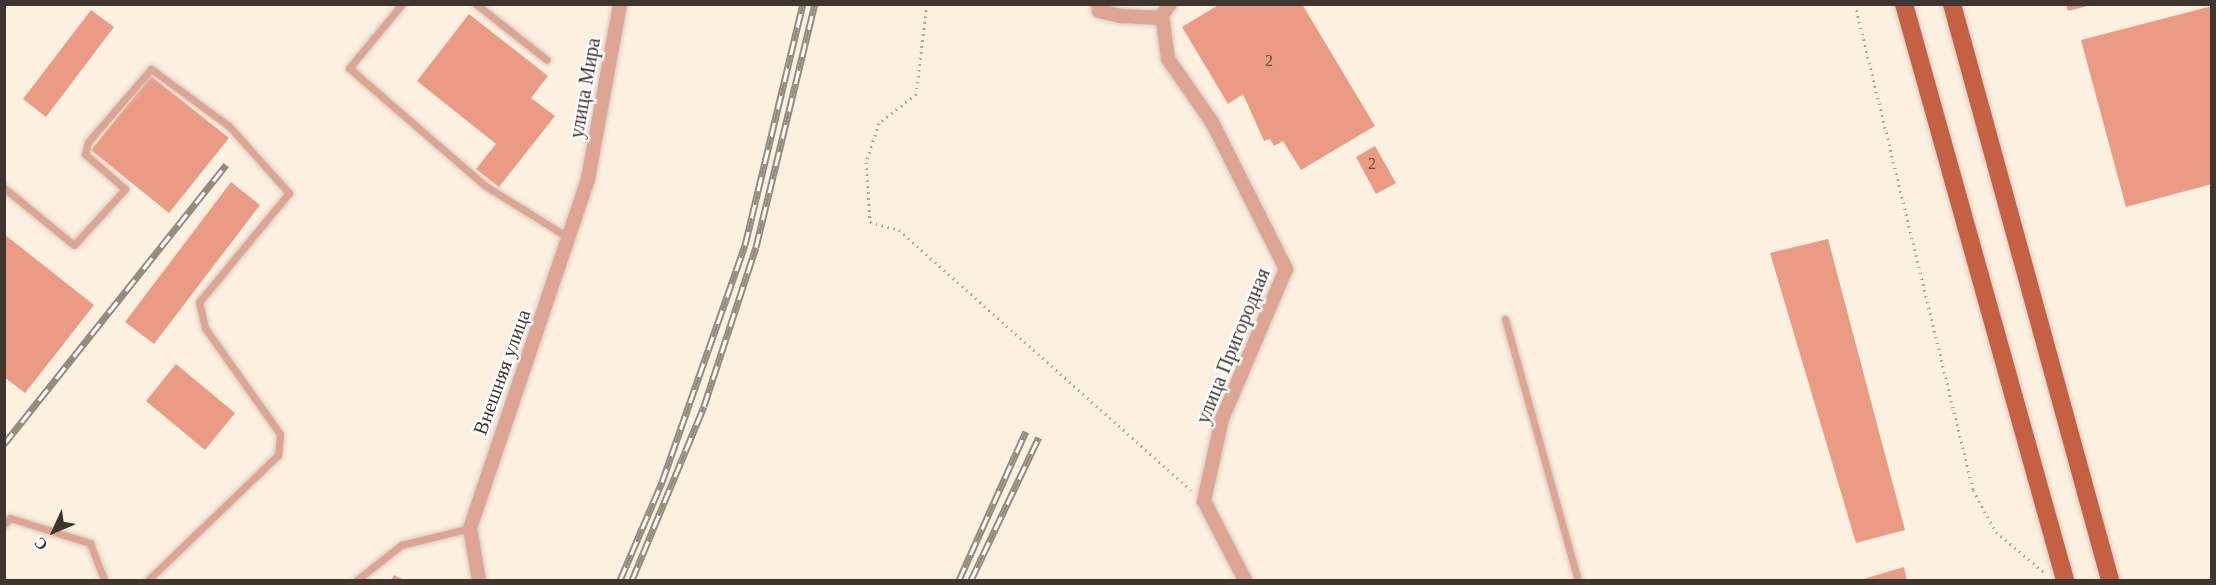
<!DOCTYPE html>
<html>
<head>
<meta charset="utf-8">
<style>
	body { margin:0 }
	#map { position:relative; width:2216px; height:585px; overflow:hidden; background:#fcf0e1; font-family:"Times New Roman",serif }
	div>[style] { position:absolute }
	.building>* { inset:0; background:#eb9b83 }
	.path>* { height:3px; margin-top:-1.5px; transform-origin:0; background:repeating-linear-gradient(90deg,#afa497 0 1.5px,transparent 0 6px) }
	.roads { filter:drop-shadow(0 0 2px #d6cbbd) drop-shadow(0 0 2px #d6cbbd) }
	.lane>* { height:7px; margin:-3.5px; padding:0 3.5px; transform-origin:3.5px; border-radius:3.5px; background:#dfa594 }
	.street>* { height:14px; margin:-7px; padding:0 7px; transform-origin:7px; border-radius:7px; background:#dfa594 }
	.primary>* { height:18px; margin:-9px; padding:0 9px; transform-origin:9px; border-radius:9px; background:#c66042 }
	.rail>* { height:7px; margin-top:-3.5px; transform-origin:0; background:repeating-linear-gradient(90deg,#fff 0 14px,#958b7f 0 28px); box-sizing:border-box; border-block:2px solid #958b7f }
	span { translate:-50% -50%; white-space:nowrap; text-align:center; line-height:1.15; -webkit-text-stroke:4.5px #fff; paint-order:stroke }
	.number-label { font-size:16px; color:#694f42 }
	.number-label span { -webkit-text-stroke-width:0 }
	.street-label { font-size:20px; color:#3e362c }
	.frame { position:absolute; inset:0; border:6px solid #3e362c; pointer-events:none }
	.north { position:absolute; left:24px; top:501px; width:60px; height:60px; -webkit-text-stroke:4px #fff; paint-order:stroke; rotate:226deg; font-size:16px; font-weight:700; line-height:24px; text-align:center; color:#3e362c }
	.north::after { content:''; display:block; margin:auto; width:21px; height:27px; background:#3e362c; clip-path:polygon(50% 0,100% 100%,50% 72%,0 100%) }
</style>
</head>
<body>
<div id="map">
	<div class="building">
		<div style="clip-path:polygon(1220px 4px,1302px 4px,1375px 126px,1301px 170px,1283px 141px,1274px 146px,1270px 139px,1264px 141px,1243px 94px,1228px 104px,1182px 27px)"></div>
		<div style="clip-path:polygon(2066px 4px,2091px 4px,2091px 5px,2068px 11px)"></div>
		<div style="clip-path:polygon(2212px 6px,2212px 184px,2126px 207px,2081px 40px)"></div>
		<div style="clip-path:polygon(91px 10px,114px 27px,46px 117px,23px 99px)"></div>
		<div style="clip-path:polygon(469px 14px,548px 76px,531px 98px,555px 116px,499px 187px,476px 169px,496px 144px,417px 81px)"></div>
		<div style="clip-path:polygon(151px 76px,229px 138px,169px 213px,91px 150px)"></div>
		<div style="clip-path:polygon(1375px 146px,1396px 183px,1376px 194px,1356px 157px)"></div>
		<div style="clip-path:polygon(231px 182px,260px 205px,154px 344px,125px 322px)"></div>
		<div style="clip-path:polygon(4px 234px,94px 305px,25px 393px,4px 377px)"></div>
		<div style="clip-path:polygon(1828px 239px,1905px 530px,1856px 543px,1770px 253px)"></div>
		<div style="clip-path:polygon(176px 364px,235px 413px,205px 450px,146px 401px)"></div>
		<div style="clip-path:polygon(1904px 567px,1907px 580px,1860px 580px)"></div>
		<div style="clip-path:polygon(394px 575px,404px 580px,391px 580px)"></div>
	</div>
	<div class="path">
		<div style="left:927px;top:4px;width:91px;rotate:97deg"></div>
		<div style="left:916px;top:94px;width:47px;rotate:141.9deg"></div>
		<div style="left:879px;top:123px;width:41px;rotate:108.4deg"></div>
		<div style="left:866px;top:162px;width:60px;rotate:86.2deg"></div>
		<div style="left:870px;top:222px;width:30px;rotate:15deg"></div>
		<div style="left:899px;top:230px;width:391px;rotate:41.7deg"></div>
		<div style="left:1855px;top:4px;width:500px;rotate:76.35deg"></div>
		<div style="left:1973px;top:490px;width:48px;rotate:61.3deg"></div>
		<div style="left:1996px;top:532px;width:65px;rotate:40deg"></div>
	</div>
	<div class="roads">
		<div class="lane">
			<div style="left:402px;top:4px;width:83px;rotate:129.6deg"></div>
			<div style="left:349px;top:68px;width:179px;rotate:40.9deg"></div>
			<div style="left:484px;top:185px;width:100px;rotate:31.9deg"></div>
			<div style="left:476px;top:4px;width:90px;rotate:38.3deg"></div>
			<div style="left:4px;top:188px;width:90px;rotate:39.2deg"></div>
			<div style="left:74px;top:245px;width:76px;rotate:-47.7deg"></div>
			<div style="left:125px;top:189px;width:53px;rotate:-138.8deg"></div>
			<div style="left:85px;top:154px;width:12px;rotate:-76deg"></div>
			<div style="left:88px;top:142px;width:96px;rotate:-49.2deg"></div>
			<div style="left:151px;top:69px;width:97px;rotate:36.2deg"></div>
			<div style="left:229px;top:126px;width:90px;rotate:48.2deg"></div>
			<div style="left:289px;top:193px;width:141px;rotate:129.5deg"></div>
			<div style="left:199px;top:302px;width:27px;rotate:77deg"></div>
			<div style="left:205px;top:328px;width:130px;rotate:54.7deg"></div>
			<div style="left:280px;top:434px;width:21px;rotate:95deg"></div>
			<div style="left:278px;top:455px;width:180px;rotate:136.1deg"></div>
			<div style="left:1505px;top:319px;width:271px;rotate:74.4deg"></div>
			<div style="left:4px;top:524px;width:8px;rotate:-45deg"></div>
			<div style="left:10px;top:518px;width:84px;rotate:17.4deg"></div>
			<div style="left:90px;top:543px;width:40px;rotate:69deg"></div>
			<div style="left:357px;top:580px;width:56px;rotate:-38.5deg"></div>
			<div style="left:401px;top:545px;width:71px;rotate:-13.8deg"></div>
		</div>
		<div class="street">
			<div style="left:1098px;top:4px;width:7px;rotate:82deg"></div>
			<div style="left:1099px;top:11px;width:23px;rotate:13deg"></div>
			<div style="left:1121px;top:16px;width:41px;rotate:2.8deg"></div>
			<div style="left:1170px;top:4px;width:14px;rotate:126deg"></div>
			<div style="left:1162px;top:15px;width:44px;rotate:82.2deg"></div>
			<div style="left:1168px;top:59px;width:77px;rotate:55.1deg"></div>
			<div style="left:1212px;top:122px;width:165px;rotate:63.3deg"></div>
			<div style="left:1286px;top:269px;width:163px;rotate:113.1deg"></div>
			<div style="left:1222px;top:419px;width:84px;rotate:102.4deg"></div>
			<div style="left:1204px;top:501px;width:89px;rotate:62.6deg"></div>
			<div style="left:479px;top:580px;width:53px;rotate:-99.8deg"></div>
			<div style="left:470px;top:528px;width:368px;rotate:-71.3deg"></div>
			<div style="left:588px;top:179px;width:178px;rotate:-79.6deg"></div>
		</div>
		<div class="primary">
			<div style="left:1904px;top:4px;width:598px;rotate:74.38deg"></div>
			<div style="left:1952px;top:4px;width:597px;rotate:74.66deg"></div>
		</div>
	</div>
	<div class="rail">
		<div style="left:4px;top:444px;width:357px;rotate:-51.5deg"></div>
		<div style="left:620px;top:580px;width:107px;rotate:-66.8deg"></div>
		<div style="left:662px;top:482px;width:251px;rotate:-70.7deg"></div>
		<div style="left:745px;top:245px;width:248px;rotate:-76.5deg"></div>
		<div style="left:632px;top:580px;width:188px;rotate:-67.5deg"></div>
		<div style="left:704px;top:406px;width:167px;rotate:-71.9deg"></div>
		<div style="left:756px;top:247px;width:250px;rotate:-76.4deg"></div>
		<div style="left:959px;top:580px;width:163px;rotate:-65.8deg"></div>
		<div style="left:971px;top:580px;width:158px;rotate:-64.6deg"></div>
	</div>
	<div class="number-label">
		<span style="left:1269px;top:61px">2</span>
		<span style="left:1372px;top:164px">2</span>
	</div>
	<div class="street-label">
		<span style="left:585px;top:88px;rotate:-80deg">улица Мира</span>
		<span style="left:1233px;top:346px;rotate:-68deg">улица Пригородная</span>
		<span style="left:502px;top:372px;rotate:-70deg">Внешняя улица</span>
	</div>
	<div class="frame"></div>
	<div class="north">С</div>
</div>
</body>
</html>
